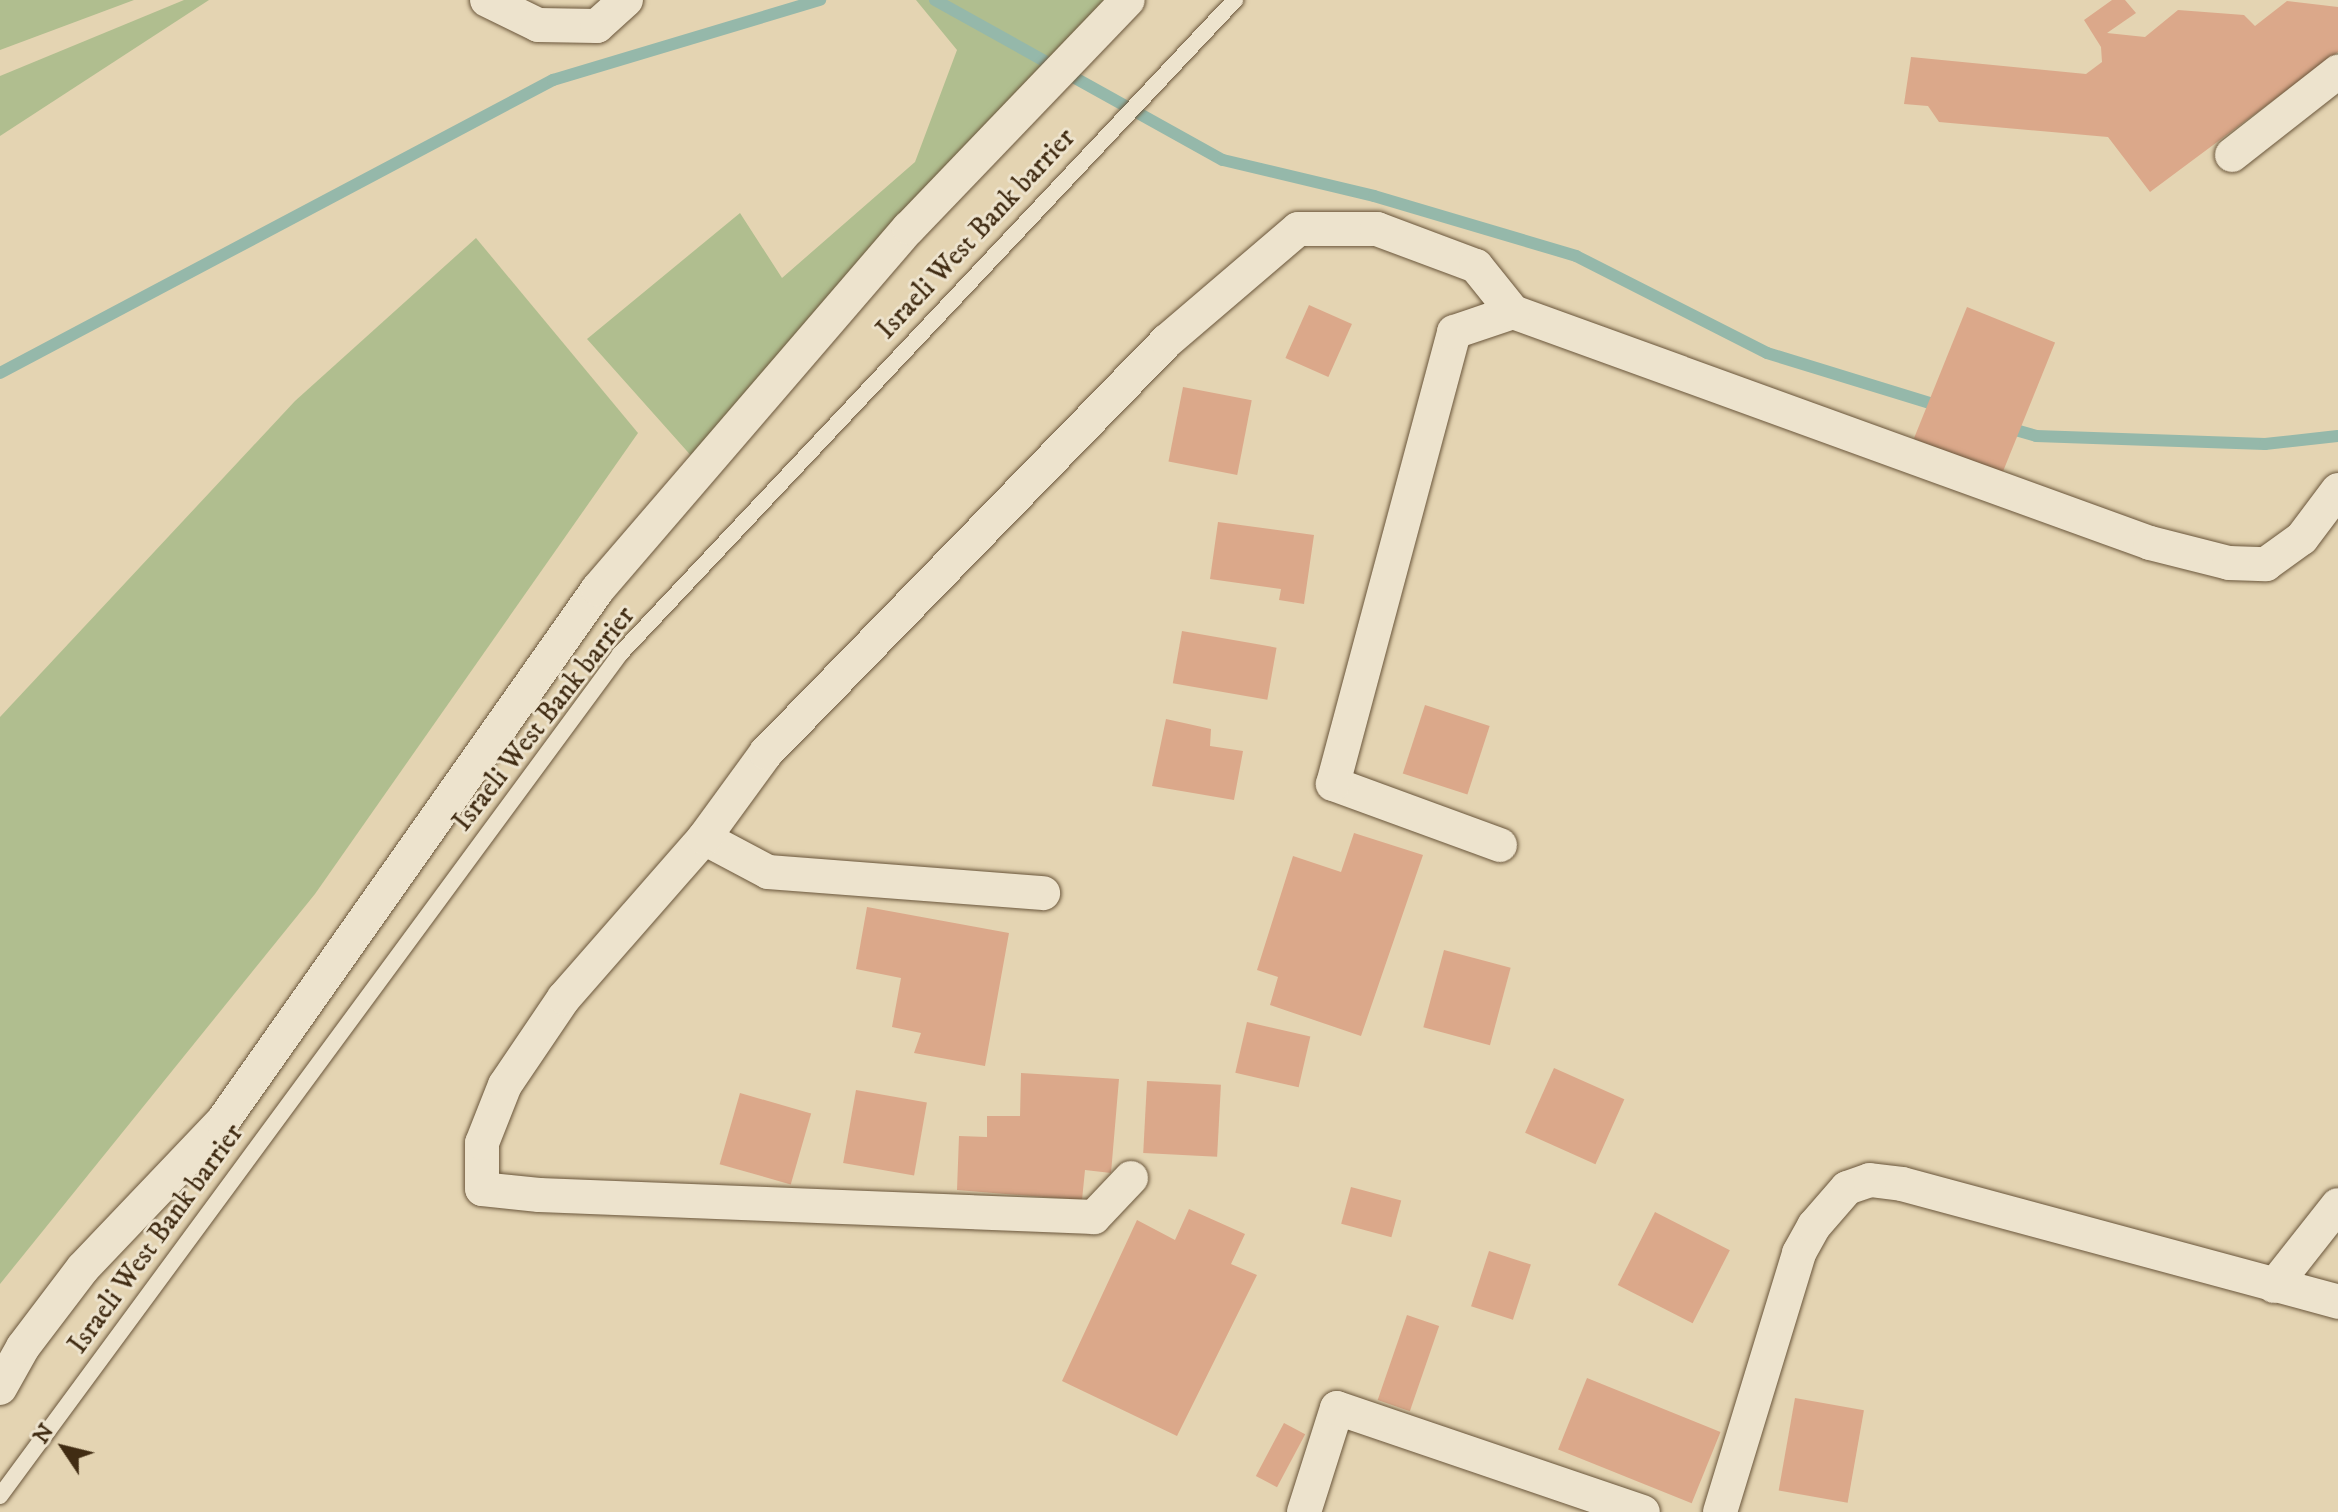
<!DOCTYPE html>
<html>
<head>
<meta charset="utf-8">
<style>
	body { margin:0 }
	#map { position:relative; width:2338px; height:1512px; overflow:hidden; background:#e4d4b2; font-family:"IM FELL DW Pica",serif }
	div>[style] { position:absolute }
	.green>* { inset:0; background:#b0be8f }
	.stream>* { height:12px; margin:-6px; padding:0 6px; transform-origin:6px; border-radius:6px; background:#95b8aa }
	.building>* { inset:0; background:#dba88a; transform-origin:0 0 }
	.roads { filter:drop-shadow(0 0 2px #6a563b) drop-shadow(0 0 2px #6a563b) }
	.lane>* { height:16px; margin:-8px; padding:0 8px; transform-origin:8px; border-radius:8px; background:#ede3cd }
	.street>* { height:34px; margin:-17px; padding:0 17px; transform-origin:17px; border-radius:17px; background:#ede3cd }
	span { translate:-50% -50%; white-space:nowrap; text-align:center; line-height:1.15; -webkit-text-stroke:6px #ede3cd; paint-order:stroke }
	.street-label { font-size:28px; color:#412c13 }
	.north { position:absolute; left:24px; top:1408px; width:80px; height:80px; -webkit-text-stroke:6px #ede3cd; paint-order:stroke; rotate:305deg; font-size:22px; font-weight:700; line-height:32px; text-align:center; color:#412c13 }
	.north::after { content:''; display:block; margin:auto; width:28px; height:36px; background:#412c13; clip-path:polygon(50% 0,100% 100%,50% 72%,0 100%) }
</style>
</head>
<body>
<div id="map">
	<div class="green">
		<div style="clip-path:polygon(0 0,134px 0,0 50px)"></div>
		<div style="clip-path:polygon(184px 0,209px 0,0 136px,0 76px)"></div>
		<div style="clip-path:polygon(916px 0,1113px 0,694px 459px,587px 339px,740px 213px,782px 278px,915px 162px,957px 50px)"></div>
		<div style="clip-path:polygon(476px 238px,638px 433px,315px 894px,0 1284px,0 717px,295px 401px)"></div>
	</div>
	<div class="stream">
		<div style="left:935px;top:0;width:329px;rotate:29.1deg"></div>
		<div style="left:1223px;top:160px;width:155px;rotate:13.4deg"></div>
		<div style="left:1374px;top:196px;width:211px;rotate:16.5deg"></div>
		<div style="left:1576px;top:256px;width:214px;rotate:26.9deg"></div>
		<div style="left:1767px;top:353px;width:183px;rotate:17.1deg"></div>
		<div style="left:0;top:373px;width:626px;rotate:-27.92deg"></div>
		<div style="left:553px;top:80px;width:279px;rotate:-16.7deg"></div>
		<div style="left:2005px;top:427px;width:32px;rotate:16deg"></div>
		<div style="left:2036px;top:436px;width:229px;rotate:2deg"></div>
		<div style="left:2265px;top:444px;width:73px;rotate:-6.3deg"></div>
	</div>
	<div class="building">
		<div style="clip-path:polygon(2112px 0,2125px 0,2136px 13px,2107px 33px,2145px 37px,2178px 10px,2244px 15px,2255px 26px,2287px 1px,2338px 7px,2338px 52px,2150px 192px,2108px 137px,1939px 122px,1928px 106px,1904px 104px,1911px 57px,2086px 74px,2102px 62px,2101px 47px,2084px 20px)"></div>
		<div style="left:1309px;top:305px;width:47px;height:58px;rotate:24deg"></div>
		<div style="left:1967px;top:307px;width:95px;height:142px;rotate:22deg"></div>
		<div style="left:1183px;top:387px;width:70px;height:76px;rotate:11deg"></div>
		<div style="clip-path:polygon(1218px 522px,1314px 535px,1304px 604px,1279px 600px,1281px 589px,1210px 579px)"></div>
		<div style="left:1182px;top:631px;width:96px;height:53px;rotate:10deg"></div>
		<div style="left:1425px;top:705px;width:68px;height:72px;rotate:18deg"></div>
		<div style="clip-path:polygon(1166px 719px,1211px 729px,1210px 746px,1243px 751px,1234px 800px,1152px 786px)"></div>
		<div style="clip-path:polygon(1354px 833px,1423px 855px,1361px 1036px,1270px 1005px,1278px 977px,1257px 970px,1293px 856px,1341px 872px)"></div>
		<div style="clip-path:polygon(867px 907px,1009px 933px,985px 1066px,914px 1053px,921px 1033px,892px 1027px,901px 978px,856px 969px)"></div>
		<div style="left:1444px;top:950px;width:69px;height:80px;rotate:15deg"></div>
		<div style="left:1247px;top:1022px;width:65px;height:52px;rotate:13deg"></div>
		<div style="left:1554px;top:1068px;width:77px;height:71px;rotate:24deg"></div>
		<div style="clip-path:polygon(1021px 1073px,1119px 1079px,1111px 1173px,1085px 1170px,1082px 1200px,957px 1190px,959px 1136px,987px 1137px,987px 1116px,1020px 1116px)"></div>
		<div style="left:1147px;top:1081px;width:74px;height:72px;rotate:3deg"></div>
		<div style="left:856px;top:1090px;width:72px;height:74px;rotate:10deg"></div>
		<div style="left:740px;top:1093px;width:74px;height:74px;rotate:16deg"></div>
		<div style="left:1351px;top:1187px;width:52px;height:38px;rotate:15deg"></div>
		<div style="clip-path:polygon(1189px 1209px,1245px 1234px,1231px 1264px,1257px 1275px,1177px 1436px,1062px 1381px,1137px 1220px,1175px 1240px)"></div>
		<div style="left:1655px;top:1212px;width:84px;height:82px;rotate:27deg"></div>
		<div style="left:1489px;top:1251px;width:44px;height:58px;rotate:18deg"></div>
		<div style="left:1407px;top:1315px;width:34px;height:90px;rotate:19deg"></div>
		<div style="left:1587px;top:1378px;width:144px;height:77px;rotate:22deg"></div>
		<div style="left:1795px;top:1398px;width:70px;height:94px;rotate:10deg"></div>
		<div style="left:1284px;top:1423px;width:24px;height:60px;rotate:28deg"></div>
	</div>
	<div class="roads">
		<div class="lane">
			<div style="left:0;top:1496px;width:1046px;rotate:-53.63deg"></div>
			<div style="left:620px;top:654px;width:898px;rotate:-46.76deg"></div>
		</div>
		<div class="street">
			<div style="left:487px;top:0;width:57px;rotate:26.1deg"></div>
			<div style="left:538px;top:25px;width:59px;rotate:1deg"></div>
			<div style="left:597px;top:26px;width:39px;rotate:-42deg"></div>
			<div style="left:2232px;top:155px;width:135px;rotate:-38.1deg"></div>
			<div style="left:704px;top:838px;width:72px;rotate:28deg"></div>
			<div style="left:768px;top:872px;width:276px;rotate:4.4deg"></div>
			<div style="left:1500px;top:845px;width:178px;rotate:-159.9deg"></div>
			<div style="left:1333px;top:784px;width:468px;rotate:-75deg"></div>
			<div style="left:1454px;top:332px;width:62px;rotate:-18.7deg"></div>
			<div style="left:1513px;top:312px;width:678px;rotate:19.93deg"></div>
			<div style="left:2150px;top:543px;width:81px;rotate:14.2deg"></div>
			<div style="left:2229px;top:563px;width:37px;rotate:2deg"></div>
			<div style="left:2266px;top:564px;width:44px;rotate:-35.8deg"></div>
			<div style="left:2302px;top:538px;width:60px;rotate:-53.1deg"></div>
			<div style="left:1131px;top:1178px;width:54px;rotate:133.5deg"></div>
			<div style="left:1094px;top:1217px;width:555px;rotate:-177.73deg"></div>
			<div style="left:539px;top:1195px;width:57px;rotate:-174deg"></div>
			<div style="left:482px;top:1189px;width:46px;rotate:-90deg"></div>
			<div style="left:482px;top:1143px;width:62px;rotate:-68.4deg"></div>
			<div style="left:505px;top:1085px;width:105px;rotate:-55.9deg"></div>
			<div style="left:564px;top:998px;width:213px;rotate:-48.8deg"></div>
			<div style="left:704px;top:838px;width:105px;rotate:-53.9deg"></div>
			<div style="left:766px;top:753px;width:575px;rotate:-45.78deg"></div>
			<div style="left:1167px;top:341px;width:172px;rotate:-40.5deg"></div>
			<div style="left:1298px;top:229px;width:79px"></div>
			<div style="left:1377px;top:229px;width:106px;rotate:20.5deg"></div>
			<div style="left:1476px;top:266px;width:59px;rotate:51.2deg"></div>
			<div style="left:2274px;top:1286px;width:103px;rotate:-51.7deg"></div>
			<div style="left:0;top:1388px;width:47px;rotate:-60.7deg"></div>
			<div style="left:23px;top:1347px;width:99px;rotate:-52.8deg"></div>
			<div style="left:83px;top:1268px;width:203px;rotate:-46.4deg"></div>
			<div style="left:223px;top:1121px;width:651px;rotate:-54.82deg"></div>
			<div style="left:598px;top:589px;width:476px;rotate:-49.3deg"></div>
			<div style="left:909px;top:228px;width:316px;rotate:-46.2deg"></div>
			<div style="left:1304px;top:1512px;width:109px;rotate:-72.4deg"></div>
			<div style="left:1337px;top:1408px;width:323px;rotate:18.8deg"></div>
			<div style="left:1720px;top:1512px;width:271px;rotate:-73deg"></div>
			<div style="left:1799px;top:1253px;width:31px;rotate:-61deg"></div>
			<div style="left:1814px;top:1226px;width:50px;rotate:-49deg"></div>
			<div style="left:1847px;top:1188px;width:24px;rotate:-19deg"></div>
			<div style="left:1870px;top:1180px;width:32px;rotate:7deg"></div>
			<div style="left:1902px;top:1184px;width:452px;rotate:15.1deg"></div>
		</div>
	</div>
	<div class="street-label">
		<span style="left:976px;top:234px;rotate:-47deg">Israeli West Bank barrier</span>
		<span style="left:544px;top:719px;rotate:-52deg">Israeli West Bank barrier</span>
		<span style="left:156px;top:1239px;rotate:-54deg">Israeli West Bank barrier</span>
	</div>
	<div class="north">N</div>
</div>
</body>
</html>
